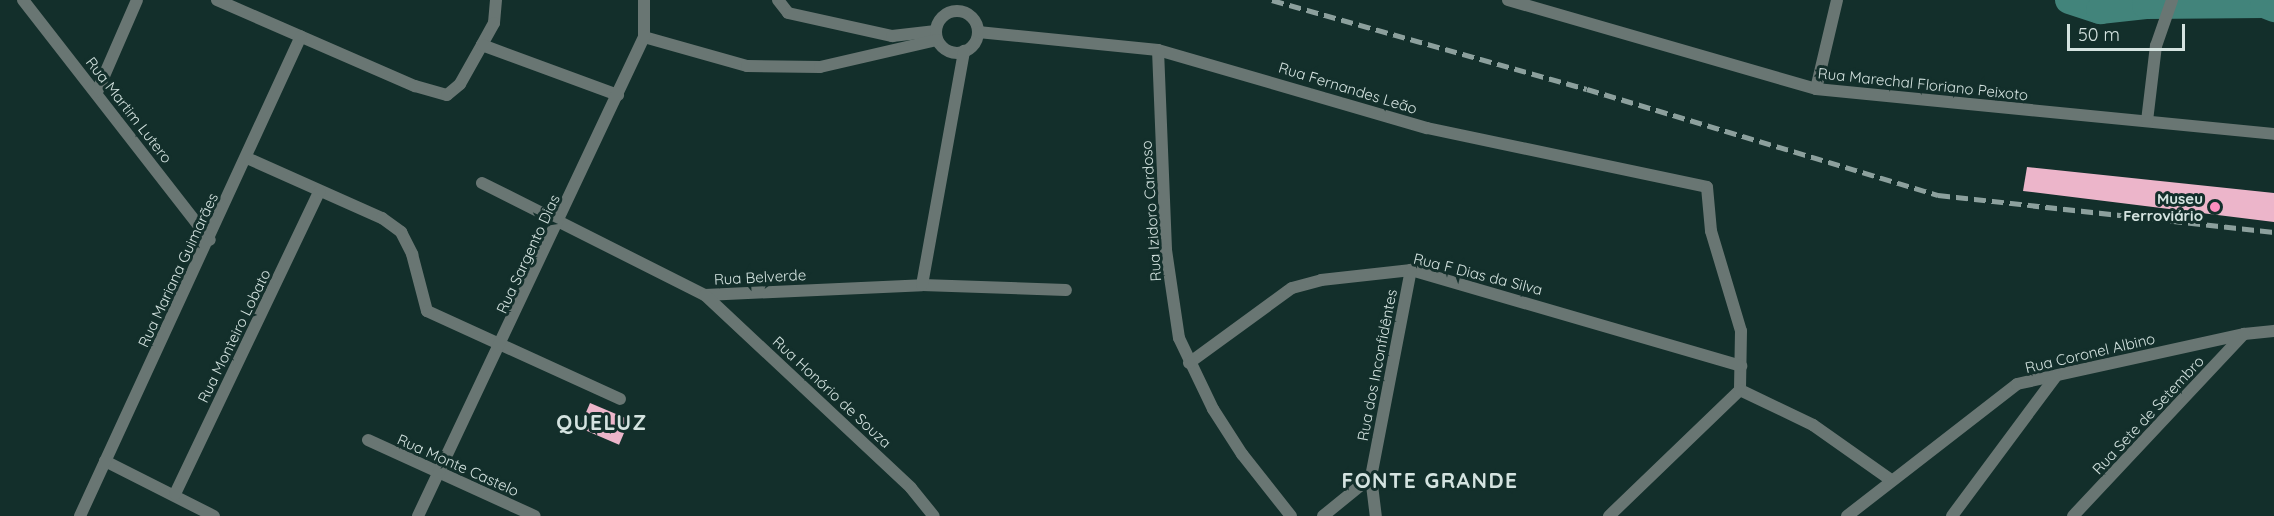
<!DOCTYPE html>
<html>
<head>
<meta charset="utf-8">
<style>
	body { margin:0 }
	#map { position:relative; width:2274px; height:516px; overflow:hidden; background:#132f2b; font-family:Quicksand,sans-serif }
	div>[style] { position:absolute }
	.river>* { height:28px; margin:-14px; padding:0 14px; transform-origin:14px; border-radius:14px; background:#42847b }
	.building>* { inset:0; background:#ecb5ca; transform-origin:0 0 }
	.street>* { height:12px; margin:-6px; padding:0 6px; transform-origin:6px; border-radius:6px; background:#697673 }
	.street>.ring { margin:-6px; padding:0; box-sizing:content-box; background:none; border:12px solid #697673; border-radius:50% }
	.rail>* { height:4.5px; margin-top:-2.25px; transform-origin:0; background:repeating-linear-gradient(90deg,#8ca09d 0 12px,transparent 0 18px) }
	.dots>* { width:16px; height:16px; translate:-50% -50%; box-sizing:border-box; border:3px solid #132f2b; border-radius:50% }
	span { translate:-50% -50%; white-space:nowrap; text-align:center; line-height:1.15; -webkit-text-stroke:6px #132f2b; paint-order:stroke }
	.street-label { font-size:15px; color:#d4e3e0 }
	.poi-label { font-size:15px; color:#d4e3e0; font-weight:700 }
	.right { translate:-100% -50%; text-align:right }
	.district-label { font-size:21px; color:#d4e3e0; font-weight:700; letter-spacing:1.5px }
	.scale { position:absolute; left:2067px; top:24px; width:118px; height:27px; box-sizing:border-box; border:3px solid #d4e3e0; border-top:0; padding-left:8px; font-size:18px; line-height:21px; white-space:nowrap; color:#d4e3e0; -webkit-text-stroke:4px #132f2b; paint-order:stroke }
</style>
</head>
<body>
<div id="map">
	<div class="river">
		<div style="left:2069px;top:0;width:33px;rotate:18deg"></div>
		<div style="left:2100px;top:10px;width:46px;rotate:-6.2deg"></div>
		<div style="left:2146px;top:5px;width:118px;rotate:-0.5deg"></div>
		<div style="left:2264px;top:4px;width:11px;rotate:22deg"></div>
	</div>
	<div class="building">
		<div style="clip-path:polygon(2027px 167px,2274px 193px,2274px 222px,2023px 191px)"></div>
		<div style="left:590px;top:403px;width:43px;height:27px;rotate:23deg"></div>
	</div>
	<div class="street">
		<div style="left:23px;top:0;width:304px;rotate:52.1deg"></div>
		<div style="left:217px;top:0;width:216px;rotate:23.5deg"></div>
		<div style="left:415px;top:86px;width:33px;rotate:16deg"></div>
		<div style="left:447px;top:95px;width:17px;rotate:-40deg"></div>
		<div style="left:460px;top:84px;width:45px;rotate:-60.6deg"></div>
		<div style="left:496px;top:0;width:23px;rotate:95deg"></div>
		<div style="left:494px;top:23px;width:25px;rotate:119deg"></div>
		<div style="left:482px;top:45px;width:145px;rotate:20.2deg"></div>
		<div style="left:778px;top:0;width:16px;rotate:52deg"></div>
		<div style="left:788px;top:13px;width:107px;rotate:12.5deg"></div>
		<div style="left:892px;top:36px;width:44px;rotate:-6.5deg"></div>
		<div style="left:1508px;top:0;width:321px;rotate:16.1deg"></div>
		<div style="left:1816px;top:89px;width:460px;rotate:5.6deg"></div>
		<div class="ring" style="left:936px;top:11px;width:30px;height:30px"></div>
		<div style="left:978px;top:32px;width:181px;rotate:5.7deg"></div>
		<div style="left:1158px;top:50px;width:280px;rotate:16.2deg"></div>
		<div style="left:1427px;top:128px;width:286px;rotate:11.9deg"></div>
		<div style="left:1707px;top:187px;width:44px;rotate:84.8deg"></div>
		<div style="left:1711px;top:231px;width:104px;rotate:73.3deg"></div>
		<div style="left:1741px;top:331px;width:59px;rotate:91deg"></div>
		<div style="left:1740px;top:390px;width:182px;rotate:136.1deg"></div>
		<div style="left:644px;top:37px;width:107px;rotate:15.7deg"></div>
		<div style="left:747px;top:66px;width:73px;rotate:0.8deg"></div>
		<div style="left:820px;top:67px;width:120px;rotate:-13deg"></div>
		<div style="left:1158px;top:50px;width:200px;rotate:87.7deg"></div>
		<div style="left:1166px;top:250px;width:89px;rotate:81.6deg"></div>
		<div style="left:1179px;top:338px;width:79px;rotate:64.4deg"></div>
		<div style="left:1213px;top:409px;width:54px;rotate:57.2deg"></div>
		<div style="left:1242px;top:454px;width:79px;rotate:51.7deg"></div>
		<div style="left:1816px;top:89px;width:91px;rotate:-76.7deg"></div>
		<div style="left:97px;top:92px;width:100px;rotate:-66.5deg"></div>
		<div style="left:2147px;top:121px;width:76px;rotate:-83.2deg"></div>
		<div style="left:2156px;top:46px;width:49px;rotate:-70.8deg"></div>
		<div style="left:247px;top:158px;width:148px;rotate:24deg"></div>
		<div style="left:382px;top:218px;width:24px;rotate:36deg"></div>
		<div style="left:401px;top:232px;width:25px;rotate:63deg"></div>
		<div style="left:412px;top:254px;width:59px;rotate:75.3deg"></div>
		<div style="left:427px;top:311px;width:212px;rotate:24.5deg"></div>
		<div style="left:482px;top:183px;width:250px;rotate:26.7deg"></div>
		<div style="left:705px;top:295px;width:217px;rotate:-2.6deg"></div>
		<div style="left:922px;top:285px;width:144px;rotate:2deg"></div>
		<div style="left:922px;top:285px;width:238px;rotate:-79.8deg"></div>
		<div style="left:705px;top:295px;width:282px;rotate:43.1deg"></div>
		<div style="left:911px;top:488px;width:36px;rotate:51deg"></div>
		<div style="left:1189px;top:363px;width:127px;rotate:-36.1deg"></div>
		<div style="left:1292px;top:288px;width:30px;rotate:-15deg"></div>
		<div style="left:1321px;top:280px;width:91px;rotate:-6.3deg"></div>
		<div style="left:1411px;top:270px;width:344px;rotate:16.2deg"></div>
		<div style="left:1740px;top:390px;width:81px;rotate:25.6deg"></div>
		<div style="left:1813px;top:425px;width:95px;rotate:35.2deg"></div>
		<div style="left:368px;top:440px;width:183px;rotate:24.5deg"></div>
		<div style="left:105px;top:461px;width:122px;rotate:26.8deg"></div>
		<div style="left:1371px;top:477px;width:39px;rotate:83deg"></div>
		<div style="left:175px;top:494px;width:335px;rotate:-64.5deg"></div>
		<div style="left:80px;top:516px;width:528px;rotate:-65.28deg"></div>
		<div style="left:418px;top:516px;width:530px;rotate:-64.74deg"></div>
		<div style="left:644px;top:37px;width:37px;rotate:-90deg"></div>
		<div style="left:1323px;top:516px;width:62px;rotate:-39.1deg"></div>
		<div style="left:1371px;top:477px;width:211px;rotate:-79.1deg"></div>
		<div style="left:1847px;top:516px;width:215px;rotate:-37.8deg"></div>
		<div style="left:2017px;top:384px;width:232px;rotate:-12.4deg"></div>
		<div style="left:2244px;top:334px;width:30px;rotate:-6deg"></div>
		<div style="left:1952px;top:516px;width:174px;rotate:-53.4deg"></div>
		<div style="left:2073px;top:516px;width:250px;rotate:-46.8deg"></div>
	</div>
	<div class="rail">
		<div style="left:1272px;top:0;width:327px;rotate:15.8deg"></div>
		<div style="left:1587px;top:89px;width:367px;rotate:16.8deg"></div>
		<div style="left:1938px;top:195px;width:338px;rotate:6.3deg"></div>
	</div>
	<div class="dots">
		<div style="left:2215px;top:207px;background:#fd8ebf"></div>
	</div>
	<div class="street-label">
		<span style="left:1923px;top:84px;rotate:6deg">Rua Marechal Floriano Peixoto</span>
		<span style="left:1348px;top:88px;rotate:17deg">Rua Fernandes Leão</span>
		<span style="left:129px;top:110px;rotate:52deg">Rua Martim Lutero</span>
		<span style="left:1151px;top:211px;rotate:-94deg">Rua Izidoro Cardoso</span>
		<span style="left:528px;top:254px;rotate:-65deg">Rua Sargento Dias</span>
		<span style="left:178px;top:270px;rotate:-65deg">Rua Mariana Guimarães</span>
		<span style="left:1478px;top:274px;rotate:14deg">Rua F Dias da Silva</span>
		<span style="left:760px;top:277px;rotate:-3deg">Rua Belverde</span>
		<span style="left:234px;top:336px;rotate:-64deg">Rua Monteiro Lobato</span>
		<span style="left:2090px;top:353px;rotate:-13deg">Rua Coronel Albino</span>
		<span style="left:1377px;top:365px;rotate:-79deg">Rua dos Inconfidêntes</span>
		<span style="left:832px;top:392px;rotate:43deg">Rua Honório de Souza</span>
		<span style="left:2148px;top:415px;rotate:-47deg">Rua Sete de Setembro</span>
		<span style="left:458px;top:465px;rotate:24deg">Rua Monte Castelo</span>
	</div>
	<div class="poi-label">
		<span class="right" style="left:2203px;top:207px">Museu<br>Ferroviário</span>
	</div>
	<div class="district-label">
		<span style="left:602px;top:422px">QUELUZ</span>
		<span style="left:1430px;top:480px">FONTE GRANDE</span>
	</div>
	<div class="scale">50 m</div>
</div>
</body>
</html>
